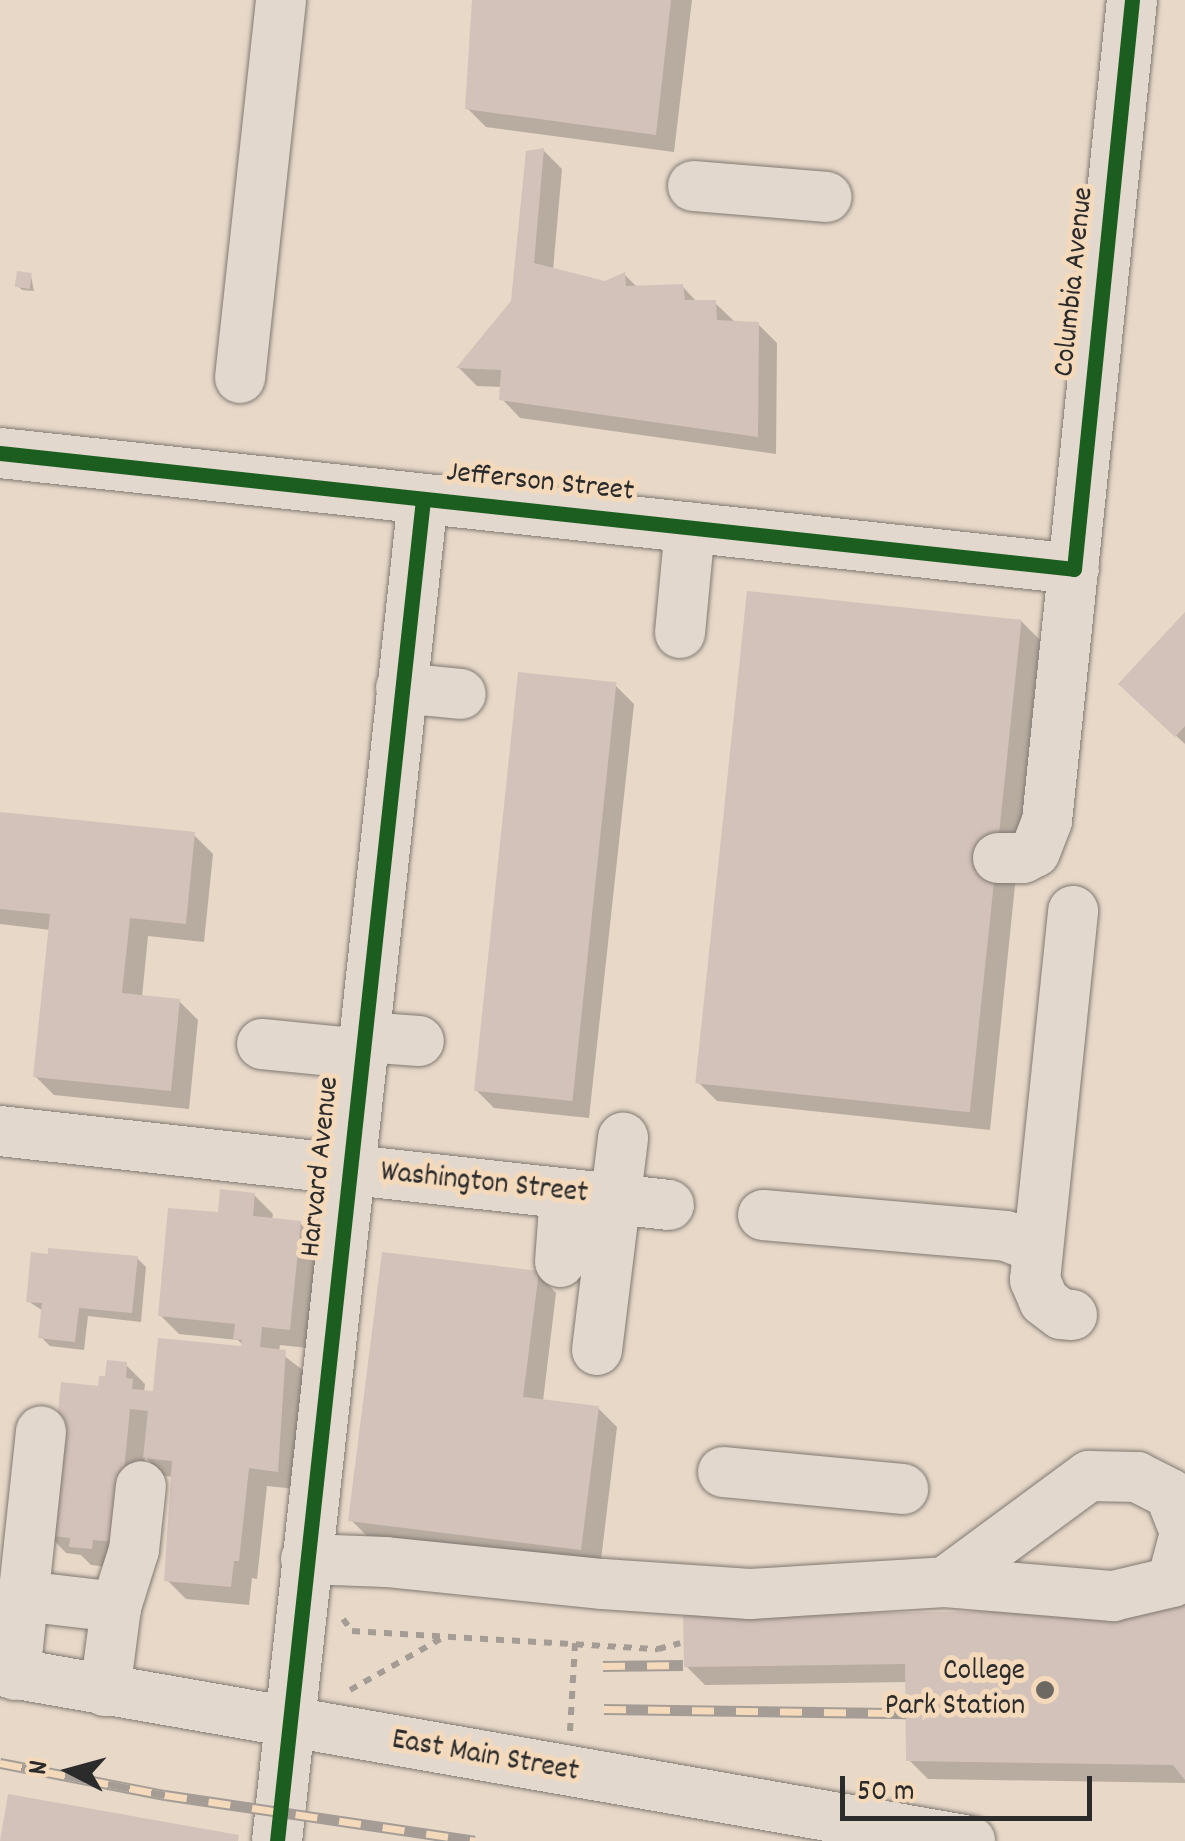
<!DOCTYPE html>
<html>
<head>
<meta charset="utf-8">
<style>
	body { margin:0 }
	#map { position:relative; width:1185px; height:1841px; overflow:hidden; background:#e7d8c8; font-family:Dekko,sans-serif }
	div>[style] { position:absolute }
	.shadow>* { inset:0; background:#0003 }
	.building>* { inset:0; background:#d3c2ba; transform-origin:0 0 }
	.path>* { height:6px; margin-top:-3px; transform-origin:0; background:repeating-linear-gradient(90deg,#a59d95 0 8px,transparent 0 16px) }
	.roads { filter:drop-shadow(0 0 2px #807972) drop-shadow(0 0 2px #807972) }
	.minor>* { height:50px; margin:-25px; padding:0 25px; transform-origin:25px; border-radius:25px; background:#e2d8cd }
	.rail>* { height:11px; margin-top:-5.5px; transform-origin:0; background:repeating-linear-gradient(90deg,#f4d9bb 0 22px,#a59d95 0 44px); box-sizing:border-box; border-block:2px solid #a59d95 }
	.cycleway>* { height:15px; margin:-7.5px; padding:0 7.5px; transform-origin:7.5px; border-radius:7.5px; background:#1b5e20 }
	.dots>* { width:28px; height:28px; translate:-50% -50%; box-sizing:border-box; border:5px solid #f4d9bb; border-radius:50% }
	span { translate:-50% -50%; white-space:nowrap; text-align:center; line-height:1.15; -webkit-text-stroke:10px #f4d9bb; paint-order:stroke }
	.street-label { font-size:30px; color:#2b2b2b }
	.poi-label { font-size:30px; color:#2b2b2b }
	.right { translate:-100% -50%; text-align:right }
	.north { position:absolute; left:20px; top:1721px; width:100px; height:100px; -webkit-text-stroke:8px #f4d9bb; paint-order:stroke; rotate:276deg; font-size:28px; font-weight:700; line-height:40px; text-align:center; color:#2b2b2b }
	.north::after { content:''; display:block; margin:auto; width:35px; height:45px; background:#2b2b2b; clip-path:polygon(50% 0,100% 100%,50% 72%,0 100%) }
	.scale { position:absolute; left:840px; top:1776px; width:252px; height:45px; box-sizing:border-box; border:5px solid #2b2b2b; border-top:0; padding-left:12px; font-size:30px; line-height:35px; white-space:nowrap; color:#2b2b2b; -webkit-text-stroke:8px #f4d9bb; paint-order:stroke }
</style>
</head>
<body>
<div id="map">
	<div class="shadow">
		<div style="clip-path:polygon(473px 0,692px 0,674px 152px,486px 127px,467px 108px)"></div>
		<div style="clip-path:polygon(543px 150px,562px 169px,553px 270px,605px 284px,625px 275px,638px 288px,682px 286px,698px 303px,715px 303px,734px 321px,758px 324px,777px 343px,776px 454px,520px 418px,502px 399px,502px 387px,477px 386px,459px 368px,514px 302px)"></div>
		<div style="clip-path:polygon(31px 276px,34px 291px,22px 290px,18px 286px)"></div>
		<div style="clip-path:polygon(1185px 616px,1185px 744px,1135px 698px)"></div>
		<div style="clip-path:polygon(1021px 621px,1040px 640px,990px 1130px,717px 1101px,698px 1082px)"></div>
		<div style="clip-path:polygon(615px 685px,634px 704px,589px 1118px,494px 1108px,475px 1089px)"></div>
		<div style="clip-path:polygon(0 814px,194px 835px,213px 854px,204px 942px,148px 936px,142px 997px,179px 1001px,198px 1020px,189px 1109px,54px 1095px,35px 1076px,51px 930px,0 924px)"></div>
		<div style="clip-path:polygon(254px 1195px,273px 1214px,272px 1220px,300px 1223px,319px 1242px,308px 1348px,280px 1345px,279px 1352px,304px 1371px,296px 1489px,267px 1486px,257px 1579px,252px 1578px,249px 1605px,186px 1599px,167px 1580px,174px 1477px,165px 1476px,145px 1457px,135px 1560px,110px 1567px,91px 1565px,81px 1555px,66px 1553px,48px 1534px,100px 1388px,126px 1365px,145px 1384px,144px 1393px,155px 1394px,247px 1349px,238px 1340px,179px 1334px,160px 1315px,220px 1215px)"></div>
		<div style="clip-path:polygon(137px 1258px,146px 1267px,141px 1322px,88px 1316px,84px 1350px,50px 1346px,41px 1337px,43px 1311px,28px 1301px)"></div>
		<div style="clip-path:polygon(538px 1274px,556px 1293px,543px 1401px,598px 1408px,617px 1427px,600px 1568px,370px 1539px,351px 1520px)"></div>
		<div style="clip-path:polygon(1185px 1598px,1185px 1783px,928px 1779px,909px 1760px,908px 1682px,705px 1685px,686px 1666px,1174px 1611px)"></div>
	</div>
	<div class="building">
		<div style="clip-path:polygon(472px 0,671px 0,656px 135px,465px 109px)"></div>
		<div style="clip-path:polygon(544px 148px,534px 263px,605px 281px,625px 272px,626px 286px,683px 284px,685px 300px,716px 300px,717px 320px,759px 322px,758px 437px,499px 400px,501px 370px,456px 368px,511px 301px,526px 151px)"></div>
		<div style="left:17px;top:271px;width:15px;height:16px;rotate:8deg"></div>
		<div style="left:747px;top:591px;width:276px;height:495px;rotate:6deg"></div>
		<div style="clip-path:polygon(1185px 612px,1185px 726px,1175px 737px,1118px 684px)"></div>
		<div style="left:518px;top:672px;width:99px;height:421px;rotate:6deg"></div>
		<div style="clip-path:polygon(0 812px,195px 832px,186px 924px,130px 918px,122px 993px,180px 999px,171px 1091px,33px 1077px,50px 914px,0 909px)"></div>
		<div style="clip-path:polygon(220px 1189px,255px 1193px,253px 1216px,301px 1221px,290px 1330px,262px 1327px,260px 1347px,286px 1350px,278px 1472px,249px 1468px,239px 1561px,234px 1561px,231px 1587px,164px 1581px,172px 1461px,143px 1458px,148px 1411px,130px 1409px,117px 1542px,93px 1540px,92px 1549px,69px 1547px,70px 1538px,45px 1535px,61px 1382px,98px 1386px,99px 1376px,105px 1376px,107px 1360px,127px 1362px,126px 1378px,133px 1379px,132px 1389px,153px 1391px,158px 1338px,241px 1346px,242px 1340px,233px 1339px,235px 1324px,158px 1316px,168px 1208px,218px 1212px)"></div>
		<div style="clip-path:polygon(48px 1248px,138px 1256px,132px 1313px,79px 1308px,75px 1342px,38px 1338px,42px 1303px,26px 1302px,31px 1252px,48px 1254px)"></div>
		<div style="clip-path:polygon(382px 1252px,539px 1271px,523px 1397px,599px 1406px,581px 1550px,348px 1521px)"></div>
		<div style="clip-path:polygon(1185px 1594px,1185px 1780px,1173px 1765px,906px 1761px,905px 1664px,684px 1667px,683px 1615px,1173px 1609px)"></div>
		<div style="clip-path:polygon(8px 1794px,239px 1835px,238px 1841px,0 1841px)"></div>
	</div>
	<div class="path">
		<div style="left:343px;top:1619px;width:15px;rotate:53deg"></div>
		<div style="left:352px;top:1631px;width:307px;rotate:3.4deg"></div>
		<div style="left:658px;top:1649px;width:23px;rotate:-15deg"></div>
		<div style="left:350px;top:1690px;width:108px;rotate:-29.4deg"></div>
		<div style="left:570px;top:1731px;width:88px;rotate:-86.7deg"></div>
	</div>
	<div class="roads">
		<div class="minor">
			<div style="left:693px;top:186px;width:134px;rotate:4.7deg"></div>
			<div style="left:240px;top:378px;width:380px;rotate:-83.8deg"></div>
			<div style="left:0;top:453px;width:1080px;rotate:6.16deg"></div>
			<div style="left:680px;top:633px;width:106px;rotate:-84.6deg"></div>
			<div style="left:401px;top:688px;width:60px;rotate:5.7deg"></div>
			<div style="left:998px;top:858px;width:25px"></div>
			<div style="left:1023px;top:858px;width:13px;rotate:-27deg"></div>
			<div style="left:1035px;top:852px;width:33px;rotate:-69deg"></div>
			<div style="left:1047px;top:821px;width:825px;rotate:-84.09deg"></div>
			<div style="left:364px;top:1037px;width:55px;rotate:4.2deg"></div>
			<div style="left:262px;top:1044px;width:100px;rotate:5.7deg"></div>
			<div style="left:0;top:1131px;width:673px;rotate:6.31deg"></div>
			<div style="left:763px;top:1215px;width:244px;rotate:4.9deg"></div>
			<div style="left:1006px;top:1236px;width:33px;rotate:21deg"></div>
			<div style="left:560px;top:1262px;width:68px;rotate:-85.8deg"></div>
			<div style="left:1072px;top:1315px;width:11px;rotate:-175deg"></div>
			<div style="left:1061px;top:1314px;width:21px;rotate:-143deg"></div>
			<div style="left:1044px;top:1301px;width:23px;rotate:-113deg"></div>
			<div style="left:1035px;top:1280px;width:371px;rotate:-84.1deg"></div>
			<div style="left:597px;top:1350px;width:214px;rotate:-83deg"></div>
			<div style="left:723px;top:1472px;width:181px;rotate:5.4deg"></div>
			<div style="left:306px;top:1559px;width:80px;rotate:2.1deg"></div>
			<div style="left:386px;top:1562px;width:218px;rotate:5.8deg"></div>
			<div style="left:603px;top:1584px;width:147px;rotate:3.9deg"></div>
			<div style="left:750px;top:1594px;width:195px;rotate:-3.5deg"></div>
			<div style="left:945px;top:1582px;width:169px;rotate:4.8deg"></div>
			<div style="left:1113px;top:1596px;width:61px;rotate:-13.3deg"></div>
			<div style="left:1172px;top:1582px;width:51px;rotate:-75.1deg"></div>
			<div style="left:945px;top:1582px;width:179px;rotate:-36.4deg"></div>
			<div style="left:1089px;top:1476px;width:48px;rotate:1.2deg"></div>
			<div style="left:1137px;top:1477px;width:37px;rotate:27deg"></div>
			<div style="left:1170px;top:1494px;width:41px;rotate:68.5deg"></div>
			<div style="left:23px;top:1596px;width:94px;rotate:6.7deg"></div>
			<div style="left:0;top:1671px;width:985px;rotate:9.94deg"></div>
			<div style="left:15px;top:1675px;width:245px;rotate:-83.9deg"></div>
			<div style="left:105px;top:1691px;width:85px;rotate:-82.5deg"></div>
			<div style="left:116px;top:1607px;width:60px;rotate:-72.5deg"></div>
			<div style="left:134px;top:1550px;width:64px;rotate:-83.8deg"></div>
			<div style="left:277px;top:1841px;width:1350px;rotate:-83.79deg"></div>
		</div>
	</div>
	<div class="rail">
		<div style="left:603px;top:1666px;width:80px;rotate:-0.7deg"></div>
		<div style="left:604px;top:1709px;width:302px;rotate:0.8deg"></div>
		<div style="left:0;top:1763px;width:168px;rotate:11deg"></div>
		<div style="left:165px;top:1795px;width:313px;rotate:8.4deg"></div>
	</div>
	<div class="cycleway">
		<div style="left:0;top:453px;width:1080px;rotate:6.16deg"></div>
		<div style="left:1074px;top:569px;width:572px;rotate:-84.18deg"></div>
		<div style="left:277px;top:1841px;width:1350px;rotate:-83.79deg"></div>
	</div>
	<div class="dots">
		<div style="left:1045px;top:1690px;background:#6d6862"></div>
	</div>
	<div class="street-label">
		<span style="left:1076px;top:282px;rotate:-84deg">Columbia Avenue</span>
		<span style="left:540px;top:484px;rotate:6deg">Jefferson Street</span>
		<span style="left:322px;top:1167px;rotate:-84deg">Harvard Avenue</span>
		<span style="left:484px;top:1185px;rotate:6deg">Washington Street</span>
		<span style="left:485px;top:1758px;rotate:10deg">East Main Street</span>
	</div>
	<div class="poi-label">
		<span class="right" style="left:1025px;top:1690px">College<br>Park Station</span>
	</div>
	<div class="north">N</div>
	<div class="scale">50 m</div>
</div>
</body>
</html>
